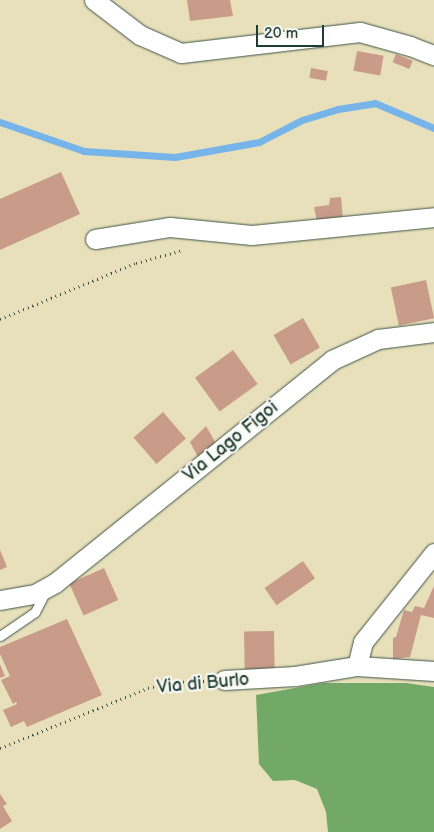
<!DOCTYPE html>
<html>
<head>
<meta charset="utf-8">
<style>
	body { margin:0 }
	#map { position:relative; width:434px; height:832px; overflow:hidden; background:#e8e0bb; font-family:"Balsamiq Sans",sans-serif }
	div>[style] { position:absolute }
	.forest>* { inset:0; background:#72a967 }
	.stream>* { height:7px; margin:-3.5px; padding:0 3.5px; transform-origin:3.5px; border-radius:3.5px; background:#77b4e9 }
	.building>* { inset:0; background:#c99c89; transform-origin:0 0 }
	.path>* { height:3px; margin-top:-1.5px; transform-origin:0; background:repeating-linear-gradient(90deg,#3d5548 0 1px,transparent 0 5px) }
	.roads { filter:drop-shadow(0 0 1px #3d5548) drop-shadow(0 0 1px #3d5548) }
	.lane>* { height:9px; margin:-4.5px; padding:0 4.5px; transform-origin:4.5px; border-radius:4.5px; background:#fff }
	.street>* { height:19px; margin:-9.5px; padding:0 9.5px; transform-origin:9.5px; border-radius:9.5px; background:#fff }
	span { translate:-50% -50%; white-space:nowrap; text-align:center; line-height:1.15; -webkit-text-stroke:4.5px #f6f6f2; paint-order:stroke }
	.street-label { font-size:18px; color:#1f3d34 }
	.scale { position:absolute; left:256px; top:25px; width:68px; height:22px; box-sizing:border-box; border:2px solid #1f3d34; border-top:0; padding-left:6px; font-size:15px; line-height:18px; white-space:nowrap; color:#1f3d34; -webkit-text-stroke:4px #f6f6f2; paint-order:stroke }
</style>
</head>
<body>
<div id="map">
	<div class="forest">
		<div style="clip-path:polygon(323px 683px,406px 683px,434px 687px,434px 832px,328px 832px,326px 812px,317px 789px,295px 780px,273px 781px,259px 764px,256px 695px)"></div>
	</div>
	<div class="stream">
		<div style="left:0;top:122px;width:89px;rotate:19deg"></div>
		<div style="left:84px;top:151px;width:91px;rotate:3.8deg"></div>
		<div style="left:175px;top:157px;width:85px;rotate:-10.1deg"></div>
		<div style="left:259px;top:142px;width:48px;rotate:-27.1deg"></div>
		<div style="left:302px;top:120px;width:38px;rotate:-17deg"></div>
		<div style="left:338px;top:109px;width:37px;rotate:-9deg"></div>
		<div style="left:375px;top:103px;width:64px;rotate:23deg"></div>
	</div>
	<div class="building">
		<div style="clip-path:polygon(187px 0,230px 0,233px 16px,190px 21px)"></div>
		<div style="left:357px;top:51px;width:27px;height:20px;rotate:10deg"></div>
		<div style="left:396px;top:54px;width:18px;height:9px;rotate:22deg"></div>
		<div style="left:311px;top:68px;width:17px;height:10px;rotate:10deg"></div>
		<div style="clip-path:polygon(61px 172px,80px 214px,0 250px,0 199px)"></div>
		<div style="clip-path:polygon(341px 197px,343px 219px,317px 221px,314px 207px,329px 205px,330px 198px)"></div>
		<div style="left:426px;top:280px;width:39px;height:36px;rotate:78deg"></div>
		<div style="left:303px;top:318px;width:34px;height:34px;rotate:60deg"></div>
		<div style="left:233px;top:350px;width:42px;height:47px;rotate:54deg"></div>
		<div style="left:163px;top:412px;width:35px;height:39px;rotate:49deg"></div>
		<div style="clip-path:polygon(206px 426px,218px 447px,199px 459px,190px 442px)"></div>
		<div style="clip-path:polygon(0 550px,7px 567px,0 570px)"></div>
		<div style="left:303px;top:561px;width:21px;height:47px;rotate:55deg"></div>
		<div style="left:104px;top:568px;width:35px;height:38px;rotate:66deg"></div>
		<div style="clip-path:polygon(434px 586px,434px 618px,421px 615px,410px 657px,393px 659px,393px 638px,396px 637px,404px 610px,412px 612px,415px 606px,424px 608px)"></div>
		<div style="clip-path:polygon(67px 619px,102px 695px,27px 727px,24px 721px,11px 727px,3px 710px,17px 704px,16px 702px,13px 704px,1px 680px,10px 676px,0 654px,0 647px)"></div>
		<div style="left:274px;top:631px;width:41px;height:30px;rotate:89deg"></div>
		<div style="clip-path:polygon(0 664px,5px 676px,0 678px)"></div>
		<div style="clip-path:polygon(0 794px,7px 804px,3px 806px,12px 821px,0 829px)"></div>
	</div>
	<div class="path">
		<div style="left:0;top:319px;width:147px;rotate:-22.4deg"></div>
		<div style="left:136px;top:263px;width:49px;rotate:-15.5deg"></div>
		<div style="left:0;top:748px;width:160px;rotate:-22.1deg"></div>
		<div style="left:148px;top:688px;width:26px;rotate:-13deg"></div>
		<div style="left:173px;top:682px;width:32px;rotate:-2deg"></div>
	</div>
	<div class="roads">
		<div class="lane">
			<div style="left:0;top:636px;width:42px;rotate:-34.4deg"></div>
			<div style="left:35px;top:612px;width:22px;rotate:-63deg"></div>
		</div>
		<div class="street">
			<div style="left:94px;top:0;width:58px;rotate:37.3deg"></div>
			<div style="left:140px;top:35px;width:45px;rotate:23.7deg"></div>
			<div style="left:181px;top:53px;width:180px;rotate:-6.7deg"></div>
			<div style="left:360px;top:32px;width:52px;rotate:15.6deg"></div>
			<div style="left:410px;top:46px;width:26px;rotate:21deg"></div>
			<div style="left:95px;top:239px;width:76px;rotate:-9.1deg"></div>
			<div style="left:170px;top:227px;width:82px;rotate:5.6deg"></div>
			<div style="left:252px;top:235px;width:183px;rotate:-5.6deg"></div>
			<div style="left:0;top:600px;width:36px;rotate:-10deg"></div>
			<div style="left:35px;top:594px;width:23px;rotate:-29deg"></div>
			<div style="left:55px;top:583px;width:356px;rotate:-38.8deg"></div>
			<div style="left:332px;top:360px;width:51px;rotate:-24.5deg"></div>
			<div style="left:378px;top:339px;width:56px;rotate:-7.1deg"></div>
			<div style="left:357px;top:666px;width:25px;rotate:-76deg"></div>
			<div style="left:363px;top:642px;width:114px;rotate:-51.4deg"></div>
			<div style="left:224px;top:680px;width:71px;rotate:-3.2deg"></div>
			<div style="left:295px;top:676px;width:63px;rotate:-9.2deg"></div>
			<div style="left:357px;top:666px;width:77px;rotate:3.7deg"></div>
		</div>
	</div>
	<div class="street-label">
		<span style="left:231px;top:442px;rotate:-39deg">Via Lago Figoi</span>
		<span style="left:203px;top:684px;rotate:-5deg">Via di Burlo</span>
	</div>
	<div class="scale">20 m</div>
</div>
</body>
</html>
